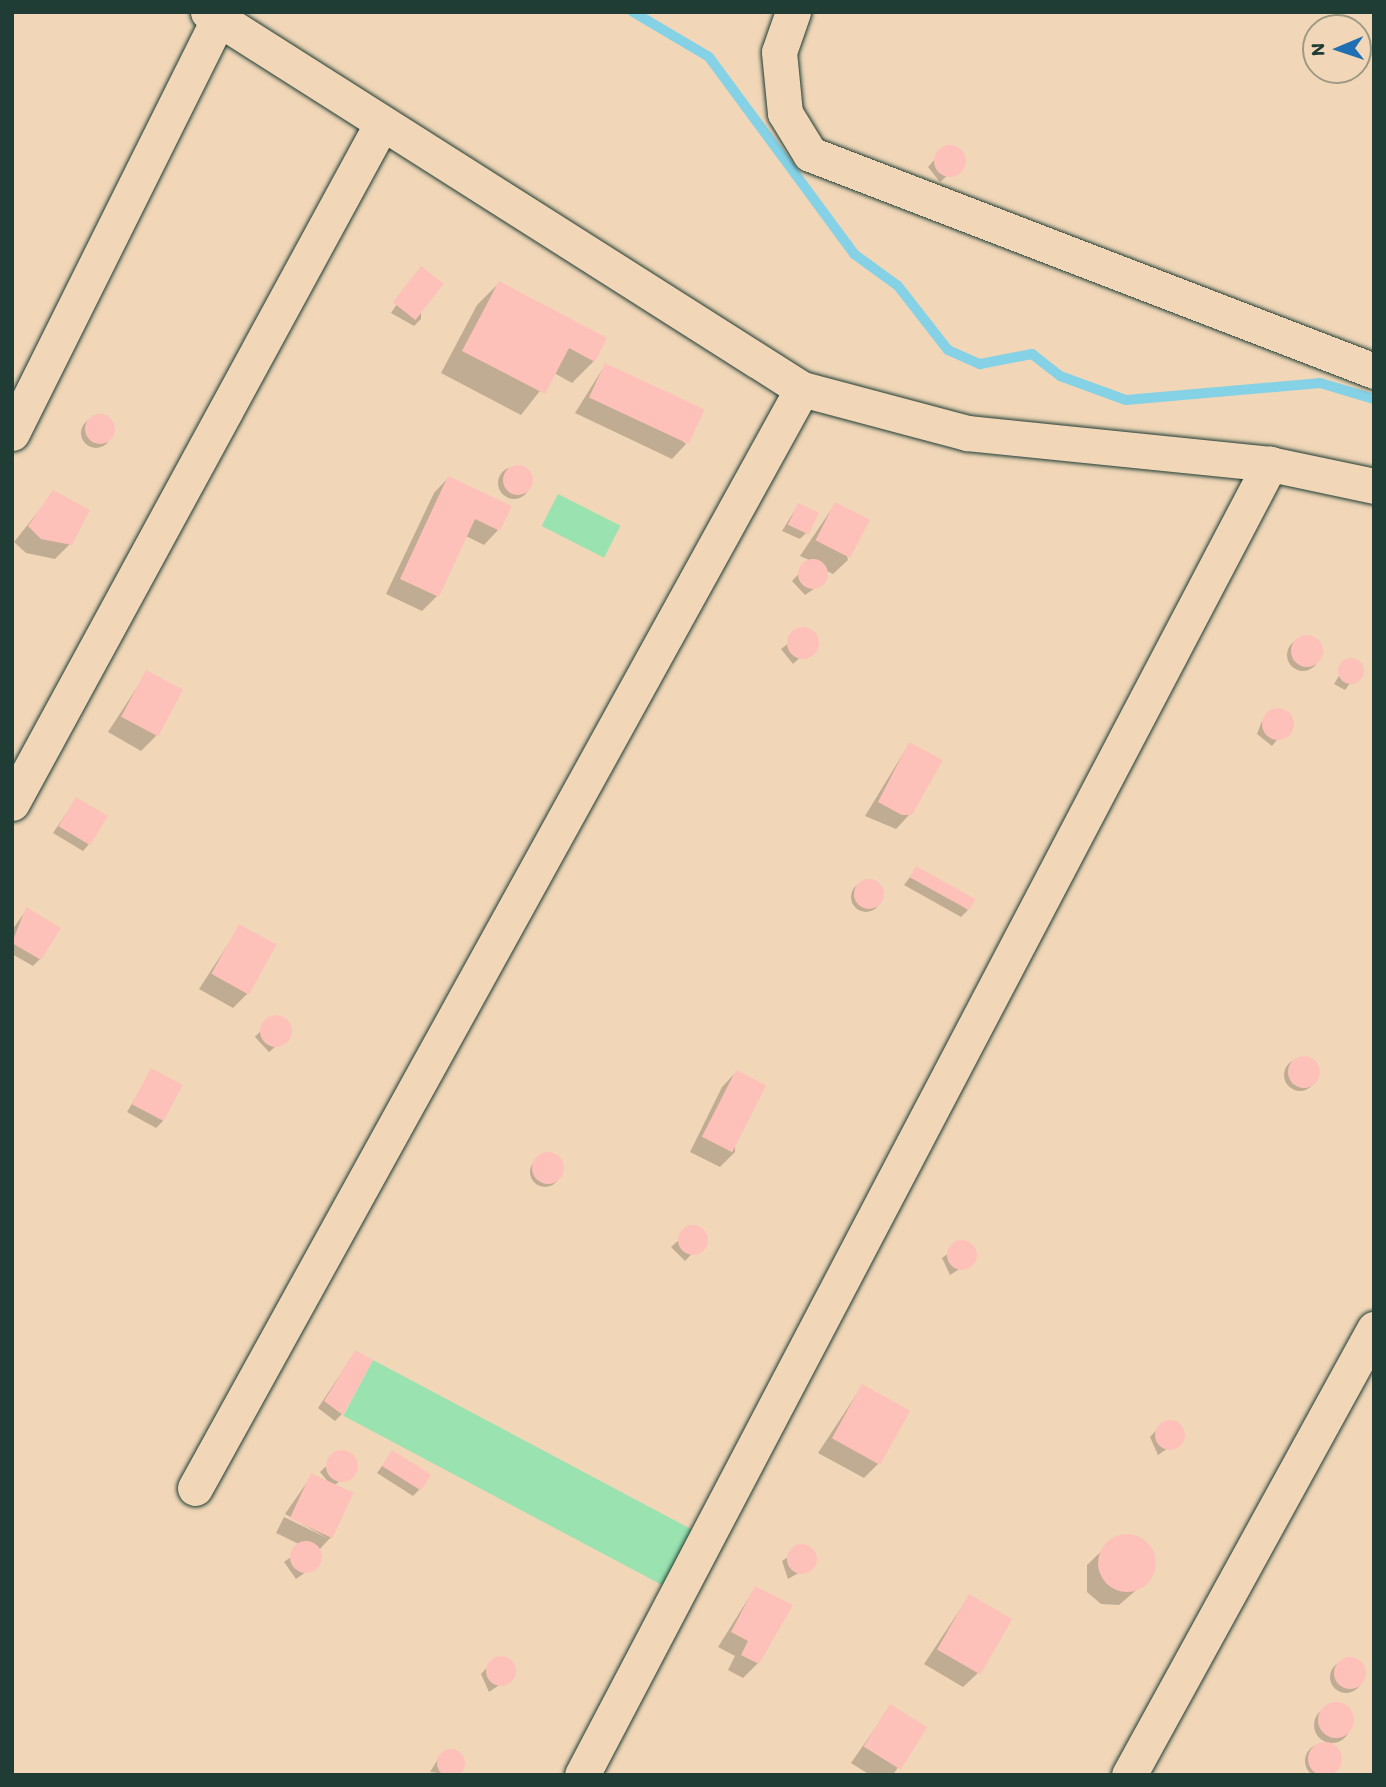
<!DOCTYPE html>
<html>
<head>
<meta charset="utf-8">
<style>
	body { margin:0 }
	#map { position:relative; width:1386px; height:1787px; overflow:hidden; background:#f1d7b8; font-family:Itim,sans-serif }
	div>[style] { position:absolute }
	.green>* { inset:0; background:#9ae2b0; transform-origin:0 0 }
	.shadow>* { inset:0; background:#0003; transform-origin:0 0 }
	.round { border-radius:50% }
	.stream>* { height:10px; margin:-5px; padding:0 5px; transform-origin:5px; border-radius:5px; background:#85d1e5 }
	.building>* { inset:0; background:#fdc1b9; transform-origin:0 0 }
	.roads { filter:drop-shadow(0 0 2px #1f3d34) drop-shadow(0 0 2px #1f3d34) }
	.street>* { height:35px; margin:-17.5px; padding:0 17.5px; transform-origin:17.5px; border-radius:17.5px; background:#f1d7b8 }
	span { translate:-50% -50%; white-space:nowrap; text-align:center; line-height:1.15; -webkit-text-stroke:6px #f1d7b8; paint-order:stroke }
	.frame { position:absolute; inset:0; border:14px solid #1f3d34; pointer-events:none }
	.north { position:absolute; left:1302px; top:14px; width:70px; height:70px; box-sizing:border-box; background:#f1d7b8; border:2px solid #9d9983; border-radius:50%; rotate:268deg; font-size:19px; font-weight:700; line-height:28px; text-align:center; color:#1f3d34 }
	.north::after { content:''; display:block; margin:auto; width:24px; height:32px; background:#1f6fb2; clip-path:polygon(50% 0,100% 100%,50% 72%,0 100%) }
</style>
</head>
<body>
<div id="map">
	<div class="green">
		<div style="left:558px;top:494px;width:70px;height:36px;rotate:27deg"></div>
		<div style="left:373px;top:1360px;width:364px;height:63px;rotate:28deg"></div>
	</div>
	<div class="shadow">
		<div style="clip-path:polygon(953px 148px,963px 162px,940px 182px,928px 167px,944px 149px)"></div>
		<div style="clip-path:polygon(421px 268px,421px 319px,414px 326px,391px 313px)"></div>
		<div style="clip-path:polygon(499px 283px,594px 361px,572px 383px,554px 373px,521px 415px,441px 373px,477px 305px)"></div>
		<div style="clip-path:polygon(605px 365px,686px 444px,672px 459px,575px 413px)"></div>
		<div class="round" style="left:81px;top:418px;width:30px;height:30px"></div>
		<div class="round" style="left:498px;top:467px;width:32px;height:32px"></div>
		<div style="clip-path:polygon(448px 478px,498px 530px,484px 545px,466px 536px,437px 596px,422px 611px,386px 594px,434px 493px)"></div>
		<div style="clip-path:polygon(53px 493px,70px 544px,55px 559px,26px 553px,14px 542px)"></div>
		<div style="clip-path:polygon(835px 504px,848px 560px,833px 574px,827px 571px,824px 582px,805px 595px,792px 581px,811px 561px,800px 556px)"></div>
		<div style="clip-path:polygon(798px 505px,807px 532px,800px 539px,782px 531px)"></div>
		<div style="clip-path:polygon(806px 630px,816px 643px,793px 664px,781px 649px)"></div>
		<div class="round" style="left:1287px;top:639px;width:32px;height:32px"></div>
		<div style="clip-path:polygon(1348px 661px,1361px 668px,1345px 690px,1334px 684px)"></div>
		<div style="clip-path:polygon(147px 672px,156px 736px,141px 751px,108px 732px)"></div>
		<div style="clip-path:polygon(1278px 710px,1292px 722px,1272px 746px,1257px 734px,1262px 721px)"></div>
		<div style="clip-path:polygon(909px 744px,910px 814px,896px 829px,865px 816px)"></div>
		<div style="clip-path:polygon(76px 799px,89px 844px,83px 851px,53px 833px)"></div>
		<div style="clip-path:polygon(916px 869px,968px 910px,961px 917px,904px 885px)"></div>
		<div class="round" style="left:851px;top:882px;width:30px;height:30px"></div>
		<div style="clip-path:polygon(27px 909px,40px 959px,33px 966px,12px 954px,12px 930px)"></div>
		<div style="clip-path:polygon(240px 926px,248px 993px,233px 1008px,199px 989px)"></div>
		<div style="left:276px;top:1017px;width:21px;height:29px;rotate:47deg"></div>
		<div class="round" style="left:1284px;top:1059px;width:32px;height:32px"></div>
		<div style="clip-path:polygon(152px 1070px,163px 1121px,156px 1128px,127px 1112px)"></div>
		<div style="clip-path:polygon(736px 1072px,735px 1152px,720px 1167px,690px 1152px,722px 1087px)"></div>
		<div class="round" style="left:530px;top:1157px;width:30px;height:30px"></div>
		<div style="clip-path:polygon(694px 1227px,706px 1239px,685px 1261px,671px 1247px)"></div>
		<div style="clip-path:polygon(964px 1242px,975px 1259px,950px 1275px,942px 1258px)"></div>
		<div style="clip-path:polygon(355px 1352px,342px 1414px,335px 1421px,318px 1408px)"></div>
		<div style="clip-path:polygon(862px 1386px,878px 1464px,864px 1478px,818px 1453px)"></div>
		<div style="clip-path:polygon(1163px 1423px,1176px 1423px,1183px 1438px,1158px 1455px,1150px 1437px)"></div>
		<div style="clip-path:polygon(341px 1452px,356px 1466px,334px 1486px,351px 1494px,331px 1537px,318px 1551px,320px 1562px,296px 1579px,284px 1562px,305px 1547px,276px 1533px,284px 1517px,327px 1538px,285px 1514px,312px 1475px,330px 1484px,320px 1472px)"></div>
		<div style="clip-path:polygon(392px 1452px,420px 1489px,413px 1496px,377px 1473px)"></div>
		<div style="clip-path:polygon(1115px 1538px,1141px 1539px,1152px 1553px,1149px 1579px,1119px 1605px,1101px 1604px,1087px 1592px,1087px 1565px)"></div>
		<div style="clip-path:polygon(806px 1546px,814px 1564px,788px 1579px,782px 1561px)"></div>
		<div style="clip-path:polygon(755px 1588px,758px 1663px,743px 1678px,728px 1670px,735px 1656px,718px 1647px)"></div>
		<div style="clip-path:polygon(969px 1596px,978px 1673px,963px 1687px,924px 1664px)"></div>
		<div style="clip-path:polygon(507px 1659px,514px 1675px,489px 1692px,481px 1674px,494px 1660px)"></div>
		<div class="round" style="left:1330px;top:1661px;width:32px;height:32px"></div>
		<div class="round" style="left:1314px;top:1707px;width:36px;height:36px"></div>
		<div style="clip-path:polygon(890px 1707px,924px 1727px,893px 1775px,870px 1775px,851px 1763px)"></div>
		<div class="round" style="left:1305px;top:1744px;width:34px;height:34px"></div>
		<div style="clip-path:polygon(453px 1752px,464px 1764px,454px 1775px,430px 1772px,440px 1756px)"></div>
	</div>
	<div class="stream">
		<div style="left:633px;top:12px;width:88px;rotate:30.6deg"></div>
		<div style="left:709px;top:57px;width:245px;rotate:53.6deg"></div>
		<div style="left:854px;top:254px;width:54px;rotate:36deg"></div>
		<div style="left:898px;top:286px;width:81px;rotate:52deg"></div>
		<div style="left:948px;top:350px;width:35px;rotate:24deg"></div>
		<div style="left:980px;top:364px;width:53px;rotate:-10.9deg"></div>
		<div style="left:1032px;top:354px;width:36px;rotate:38deg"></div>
		<div style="left:1060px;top:376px;width:70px;rotate:20deg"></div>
		<div style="left:1126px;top:400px;width:195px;rotate:-5deg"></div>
		<div style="left:1320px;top:383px;width:56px;rotate:16.5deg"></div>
	</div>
	<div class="building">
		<div class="round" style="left:934px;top:145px;width:32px;height:32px"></div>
		<div style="left:421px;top:266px;width:29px;height:46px;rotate:38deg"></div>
		<div style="clip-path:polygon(499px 281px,607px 338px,595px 362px,569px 348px,545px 394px,462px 351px)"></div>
		<div style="left:605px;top:363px;width:110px;height:38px;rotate:25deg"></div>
		<div class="round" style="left:85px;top:414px;width:30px;height:30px"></div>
		<div class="round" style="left:503px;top:465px;width:30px;height:30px"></div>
		<div style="clip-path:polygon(448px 476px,512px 506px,500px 531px,475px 519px,439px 597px,400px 579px)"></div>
		<div style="clip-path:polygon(53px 490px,90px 510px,72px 545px,41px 539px,28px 526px)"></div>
		<div style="left:835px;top:502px;width:39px;height:43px;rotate:27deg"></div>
		<div style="left:798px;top:503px;width:23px;height:24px;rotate:25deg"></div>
		<div class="round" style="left:798px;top:559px;width:30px;height:30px"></div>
		<div class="round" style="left:787px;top:627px;width:32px;height:32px"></div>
		<div class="round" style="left:1291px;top:635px;width:32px;height:32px"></div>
		<div class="round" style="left:1338px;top:658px;width:26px;height:26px"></div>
		<div style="left:146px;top:670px;width:42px;height:53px;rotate:28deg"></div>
		<div class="round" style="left:1262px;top:708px;width:32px;height:32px"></div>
		<div style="clip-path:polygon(909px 742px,943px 760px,912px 815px,902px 815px,878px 802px)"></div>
		<div style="left:76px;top:797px;width:37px;height:34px;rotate:31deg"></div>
		<div style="left:916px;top:866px;width:68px;height:13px;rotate:29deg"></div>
		<div class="round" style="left:854px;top:879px;width:30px;height:30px"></div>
		<div style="clip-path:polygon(26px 907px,61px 928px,41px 960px,12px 943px)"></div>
		<div style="left:239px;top:924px;width:43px;height:57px;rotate:29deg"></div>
		<div class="round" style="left:260px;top:1015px;width:32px;height:32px"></div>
		<div class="round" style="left:1288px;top:1056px;width:32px;height:32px"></div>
		<div style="left:151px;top:1068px;width:36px;height:41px;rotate:28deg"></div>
		<div style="left:736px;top:1070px;width:34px;height:75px;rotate:27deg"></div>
		<div class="round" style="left:532px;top:1152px;width:32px;height:32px"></div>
		<div class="round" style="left:678px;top:1225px;width:30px;height:30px"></div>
		<div class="round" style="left:947px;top:1240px;width:30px;height:30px"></div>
		<div style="clip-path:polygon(355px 1350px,373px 1360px,343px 1415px,324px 1401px)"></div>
		<div style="left:862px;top:1384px;width:55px;height:62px;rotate:29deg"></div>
		<div class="round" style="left:1155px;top:1420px;width:30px;height:30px"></div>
		<div style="left:392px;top:1450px;width:46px;height:19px;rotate:32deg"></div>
		<div class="round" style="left:326px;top:1450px;width:32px;height:32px"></div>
		<div style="left:311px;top:1473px;width:47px;height:50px;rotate:25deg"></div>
		<div class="round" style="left:1098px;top:1534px;width:58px;height:58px"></div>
		<div class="round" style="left:290px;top:1541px;width:32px;height:32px"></div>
		<div class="round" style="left:787px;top:1544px;width:30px;height:30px"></div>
		<div style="clip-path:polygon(755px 1586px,793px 1605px,759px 1664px,741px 1655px,748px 1641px,731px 1632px)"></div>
		<div style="left:969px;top:1594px;width:50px;height:64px;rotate:30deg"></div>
		<div class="round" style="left:486px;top:1656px;width:30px;height:30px"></div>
		<div class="round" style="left:1334px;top:1657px;width:32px;height:32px"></div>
		<div class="round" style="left:1318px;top:1702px;width:36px;height:36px"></div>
		<div style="left:890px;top:1704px;width:44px;height:50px;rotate:32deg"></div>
		<div class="round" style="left:1308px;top:1742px;width:34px;height:34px"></div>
		<div class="round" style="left:437px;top:1749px;width:28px;height:28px"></div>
	</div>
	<div class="roads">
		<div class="street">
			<div style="left:208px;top:12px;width:704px;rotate:32.4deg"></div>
			<div style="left:802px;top:389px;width:171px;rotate:14.9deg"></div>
			<div style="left:967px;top:433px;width:305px;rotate:5.8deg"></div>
			<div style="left:1270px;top:464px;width:106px;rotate:11.9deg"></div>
			<div style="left:793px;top:12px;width:42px;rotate:109.3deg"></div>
			<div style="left:779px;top:52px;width:61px;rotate:84.4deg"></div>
			<div style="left:785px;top:113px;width:48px;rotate:58.6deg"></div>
			<div style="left:810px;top:154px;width:604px;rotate:21.04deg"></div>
			<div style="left:12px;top:433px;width:462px;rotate:-63.5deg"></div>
			<div style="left:12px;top:803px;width:774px;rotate:-61.45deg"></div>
			<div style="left:195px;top:1488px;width:1255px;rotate:-61.09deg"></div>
			<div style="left:582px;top:1775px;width:1481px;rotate:-62.31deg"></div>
			<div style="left:1129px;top:1775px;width:509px;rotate:-61.22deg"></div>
		</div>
	</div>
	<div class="frame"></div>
	<div class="north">N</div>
</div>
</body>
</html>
